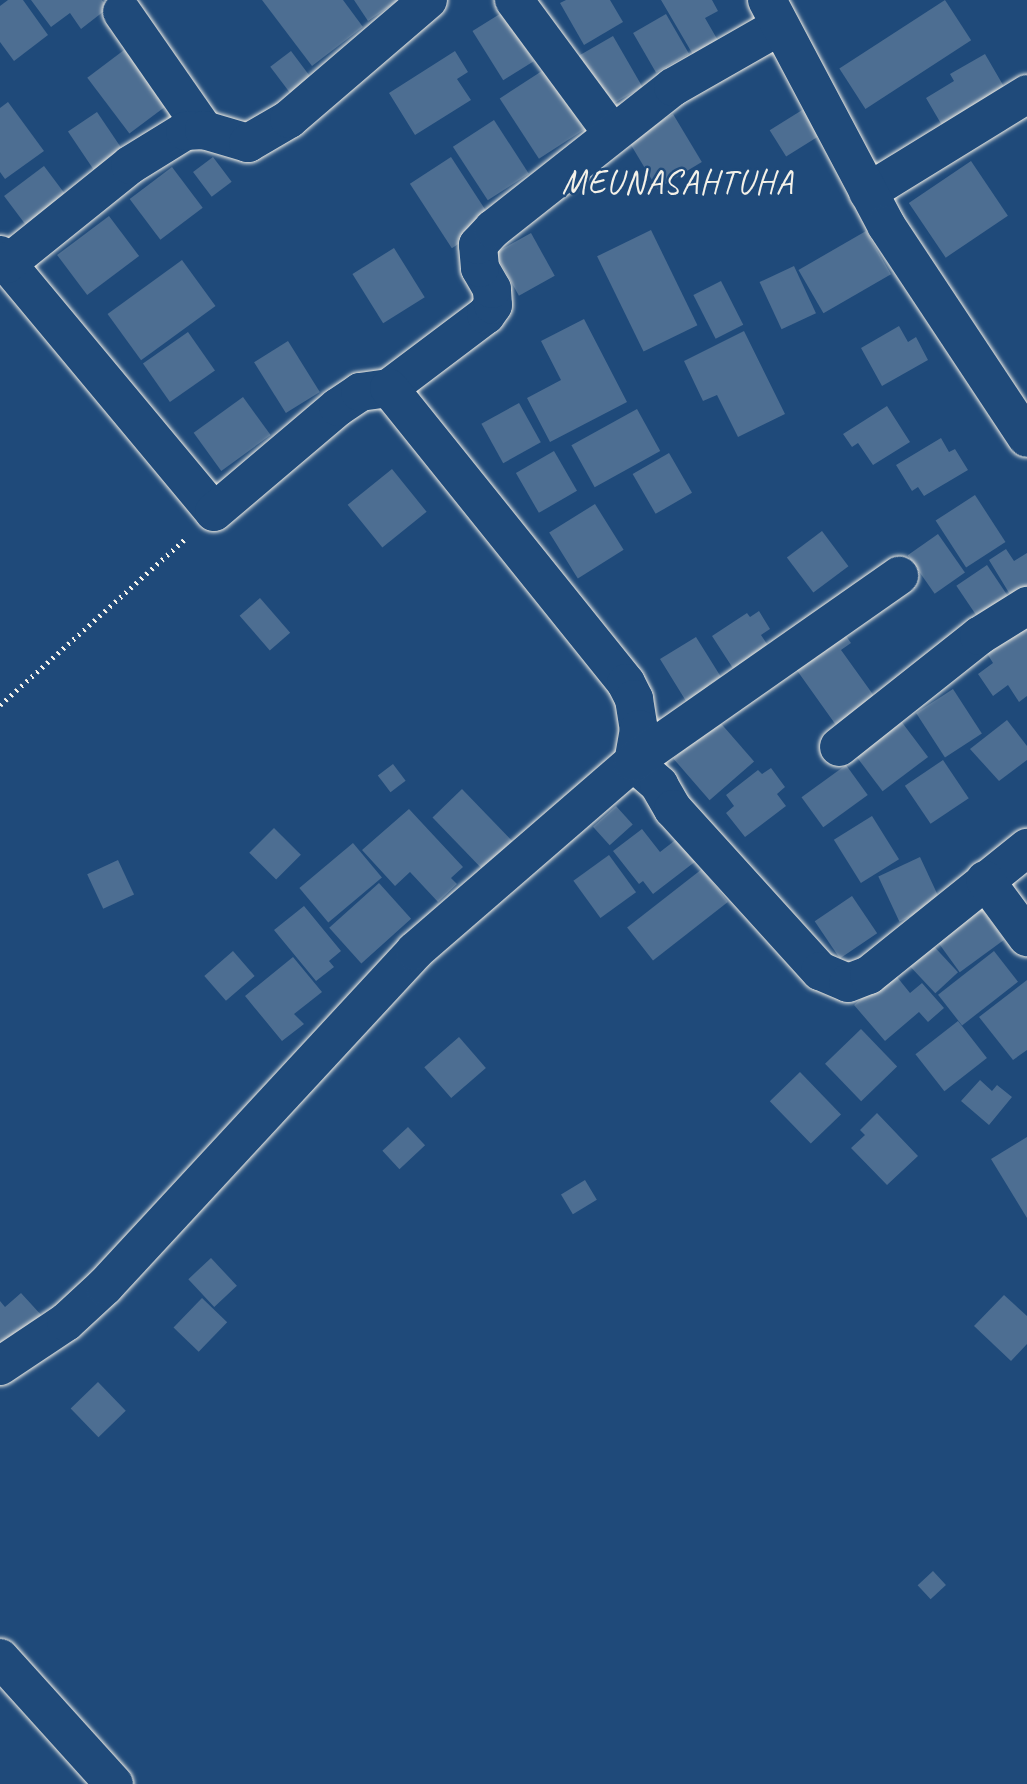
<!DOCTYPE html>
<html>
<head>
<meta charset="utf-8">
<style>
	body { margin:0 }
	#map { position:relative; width:1027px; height:1784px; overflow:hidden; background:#1f4a7a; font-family:Caveat,sans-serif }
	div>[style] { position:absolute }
	.building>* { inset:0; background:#4d6e92; transform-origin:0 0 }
	.path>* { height:4.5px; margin-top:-2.25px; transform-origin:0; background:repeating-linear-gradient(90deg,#f4f1e8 0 2px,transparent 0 7px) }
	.roads { filter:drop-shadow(0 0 2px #f4f1e8) drop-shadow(0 0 2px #f4f1e8) }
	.minor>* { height:38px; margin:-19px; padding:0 19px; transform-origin:19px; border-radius:19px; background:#1f4a7a }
	.tertiary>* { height:38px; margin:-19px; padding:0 19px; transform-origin:19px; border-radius:19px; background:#1f4a7a }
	span { translate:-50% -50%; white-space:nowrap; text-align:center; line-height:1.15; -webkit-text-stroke:5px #1f4a7a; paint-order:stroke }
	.quarter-label { font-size:33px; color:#f4f1e8; letter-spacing:2px }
</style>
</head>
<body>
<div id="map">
	<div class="building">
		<div style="clip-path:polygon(8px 0,23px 0,48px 35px,14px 61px,0 42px,0 6px)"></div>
		<div style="clip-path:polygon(31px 0,102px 0,108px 8px,81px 29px,70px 13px,51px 27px)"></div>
		<div style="clip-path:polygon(262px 0,343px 0,363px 27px,312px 66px)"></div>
		<div style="clip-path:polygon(354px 0,399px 0,368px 21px)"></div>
		<div style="clip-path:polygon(566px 0,610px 0,623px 22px,584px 45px,560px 3px)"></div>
		<div style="clip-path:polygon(661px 0,712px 0,718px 11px,705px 18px,720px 44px,695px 58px)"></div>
		<div style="left:945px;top:0;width:48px;height:126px;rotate:57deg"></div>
		<div style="left:503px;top:12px;width:58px;height:36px;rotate:58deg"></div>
		<div style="left:666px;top:14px;width:46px;height:38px;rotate:60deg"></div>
		<div style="left:613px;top:36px;width:59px;height:40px;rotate:60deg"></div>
		<div style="left:132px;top:44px;width:70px;height:56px;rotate:53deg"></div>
		<div style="left:291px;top:51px;width:34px;height:26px;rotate:53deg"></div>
		<div style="clip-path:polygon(455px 51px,468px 72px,457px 79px,471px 100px,415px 135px,389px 93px)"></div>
		<div style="clip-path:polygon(985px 54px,1010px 97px,950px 139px,926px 98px,954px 81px,950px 74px)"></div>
		<div style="left:545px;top:69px;width:72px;height:54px;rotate:57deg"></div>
		<div style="clip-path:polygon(8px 102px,44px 151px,5px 179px,0 172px,0 108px)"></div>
		<div style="left:807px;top:107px;width:31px;height:44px;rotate:58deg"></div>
		<div style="left:97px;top:112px;width:58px;height:35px;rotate:56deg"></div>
		<div style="left:673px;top:114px;width:56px;height:52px;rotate:59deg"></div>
		<div style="left:494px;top:120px;width:64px;height:49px;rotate:57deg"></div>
		<div style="left:213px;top:157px;width:31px;height:25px;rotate:53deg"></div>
		<div style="left:451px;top:157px;width:77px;height:49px;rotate:57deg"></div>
		<div style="left:971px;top:161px;width:66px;height:75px;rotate:56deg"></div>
		<div style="left:44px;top:166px;width:44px;height:50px;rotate:53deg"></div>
		<div style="left:172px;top:167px;width:51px;height:53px;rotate:53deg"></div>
		<div style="left:109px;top:216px;width:50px;height:65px;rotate:53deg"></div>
		<div style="left:651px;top:230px;width:106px;height:60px;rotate:64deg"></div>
		<div style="left:866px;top:231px;width:50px;height:78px;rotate:60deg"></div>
		<div style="left:531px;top:233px;width:49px;height:41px;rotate:61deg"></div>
		<div style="left:394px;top:248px;width:58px;height:49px;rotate:58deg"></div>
		<div style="left:182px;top:260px;width:57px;height:92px;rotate:54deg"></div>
		<div style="left:794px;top:266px;width:52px;height:38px;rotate:65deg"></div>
		<div style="left:721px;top:281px;width:49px;height:31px;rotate:63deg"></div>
		<div style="clip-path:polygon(584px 319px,627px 402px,550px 442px,527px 398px,561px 380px,541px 341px)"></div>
		<div style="clip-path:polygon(899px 326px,908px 342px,916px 337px,928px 360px,882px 386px,861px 348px)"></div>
		<div style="clip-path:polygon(744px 331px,785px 414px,738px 437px,717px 395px,703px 401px,684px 361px)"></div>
		<div style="left:188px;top:332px;width:47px;height:55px;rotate:55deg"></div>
		<div style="left:288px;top:341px;width:60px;height:40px;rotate:58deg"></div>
		<div style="left:243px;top:397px;width:47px;height:61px;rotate:54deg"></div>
		<div style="left:519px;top:403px;width:45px;height:43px;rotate:61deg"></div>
		<div style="clip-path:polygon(887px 406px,910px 442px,873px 465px,858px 443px,852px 447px,843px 434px)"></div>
		<div style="left:637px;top:409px;width:48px;height:75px;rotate:61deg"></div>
		<div style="clip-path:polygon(941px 438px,949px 452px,955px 449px,968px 470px,924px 496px,918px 487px,912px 491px,896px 465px)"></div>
		<div style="left:554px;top:451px;width:46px;height:44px;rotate:60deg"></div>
		<div style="left:669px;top:453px;width:46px;height:42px;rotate:60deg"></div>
		<div style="left:392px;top:469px;width:55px;height:57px;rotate:51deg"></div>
		<div style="left:975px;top:495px;width:56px;height:47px;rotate:57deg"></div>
		<div style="left:595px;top:504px;width:54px;height:54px;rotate:58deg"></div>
		<div style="left:822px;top:531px;width:44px;height:44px;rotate:53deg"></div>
		<div style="left:938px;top:534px;width:47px;height:37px;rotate:55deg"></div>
		<div style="clip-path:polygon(1006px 549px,1014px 561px,1027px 553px,1027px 600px,1017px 606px,989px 560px)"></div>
		<div style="left:987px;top:565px;width:41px;height:37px;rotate:56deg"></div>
		<div style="left:260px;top:598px;width:46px;height:27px;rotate:49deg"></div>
		<div style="clip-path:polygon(759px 611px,770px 629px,761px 635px,771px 650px,736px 673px,712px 636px,747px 613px,750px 617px)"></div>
		<div style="clip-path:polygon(1027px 622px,1027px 696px,1019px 702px,1008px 685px,993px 696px,978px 674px,993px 663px,985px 650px)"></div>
		<div style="clip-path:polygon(841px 629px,851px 643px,841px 650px,882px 707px,843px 735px,791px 662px)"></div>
		<div style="clip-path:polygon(696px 637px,721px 677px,708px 685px,712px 692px,689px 706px,660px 659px)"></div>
		<div style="left:953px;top:689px;width:53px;height:44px;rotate:57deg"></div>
		<div style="left:718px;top:720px;width:55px;height:59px;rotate:49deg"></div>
		<div style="clip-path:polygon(1007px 720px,1027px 746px,1027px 760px,999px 781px,970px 749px)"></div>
		<div style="left:901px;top:721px;width:45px;height:57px;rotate:53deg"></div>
		<div style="left:943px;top:760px;width:46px;height:46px;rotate:56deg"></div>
		<div style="left:393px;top:764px;width:21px;height:19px;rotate:53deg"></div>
		<div style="left:846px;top:765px;width:37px;height:55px;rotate:54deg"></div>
		<div style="clip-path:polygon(771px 768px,785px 787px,777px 794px,786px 806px,745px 837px,726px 813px,734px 806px,726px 795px,758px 770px,762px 774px)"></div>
		<div style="left:462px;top:789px;width:75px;height:41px;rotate:46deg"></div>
		<div style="left:616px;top:806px;width:25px;height:31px;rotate:48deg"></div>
		<div style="clip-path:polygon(409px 809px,463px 867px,451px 878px,457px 884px,438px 902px,410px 872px,395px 886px,362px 850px)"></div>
		<div style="left:872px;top:816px;width:51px;height:45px;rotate:58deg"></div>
		<div style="left:274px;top:828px;width:38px;height:35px;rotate:45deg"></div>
		<div style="clip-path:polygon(642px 829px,660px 852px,678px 838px,696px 861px,653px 894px,643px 881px,639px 884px,613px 851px)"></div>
		<div style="left:353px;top:843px;width:45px;height:70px;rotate:50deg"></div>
		<div style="left:609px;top:855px;width:46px;height:44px;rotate:54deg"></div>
		<div style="left:920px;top:857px;width:50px;height:46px;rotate:65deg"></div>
		<div style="left:118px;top:860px;width:38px;height:34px;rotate:65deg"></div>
		<div style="left:702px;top:869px;width:42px;height:95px;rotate:52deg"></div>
		<div style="left:379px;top:883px;width:48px;height:67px;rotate:48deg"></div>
		<div style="left:852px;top:896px;width:45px;height:45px;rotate:56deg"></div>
		<div style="left:976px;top:901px;width:48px;height:55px;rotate:54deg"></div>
		<div style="clip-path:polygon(304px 906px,341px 951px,329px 961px,334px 967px,316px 981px,274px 930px)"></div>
		<div style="left:928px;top:940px;width:44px;height:31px;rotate:47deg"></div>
		<div style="left:233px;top:951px;width:33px;height:38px;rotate:49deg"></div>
		<div style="left:994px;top:951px;width:39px;height:71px;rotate:52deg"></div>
		<div style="clip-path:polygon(293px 957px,322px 992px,294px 1014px,304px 1024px,282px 1041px,245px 996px)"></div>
		<div style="clip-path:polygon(893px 972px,910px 993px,922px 983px,944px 1008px,928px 1022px,919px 1012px,885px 1041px,854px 1005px)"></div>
		<div style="clip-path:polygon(1027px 980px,1027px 1050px,1013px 1060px,979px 1017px)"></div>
		<div style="left:958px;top:1021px;width:47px;height:54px;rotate:52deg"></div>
		<div style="left:861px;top:1029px;width:52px;height:50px;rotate:46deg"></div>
		<div style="left:459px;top:1037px;width:41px;height:46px;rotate:49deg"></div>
		<div style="left:800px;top:1072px;width:59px;height:42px;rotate:46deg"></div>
		<div style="clip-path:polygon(980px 1080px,992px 1091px,997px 1085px,1012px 1097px,989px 1125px,961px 1101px)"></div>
		<div style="clip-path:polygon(877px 1113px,918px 1156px,887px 1185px,851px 1148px,865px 1135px,860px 1130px)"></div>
		<div style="left:408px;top:1127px;width:25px;height:35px;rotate:47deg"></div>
		<div style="clip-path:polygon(1027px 1137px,1027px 1218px,991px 1159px)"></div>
		<div style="left:585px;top:1180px;width:23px;height:28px;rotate:59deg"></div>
		<div style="left:211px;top:1258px;width:38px;height:31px;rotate:47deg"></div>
		<div style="clip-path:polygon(21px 1293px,43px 1317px,0 1357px,0 1301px,5px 1307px)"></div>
		<div style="clip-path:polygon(1004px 1295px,1027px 1316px,1027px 1344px,1011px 1361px,974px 1326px)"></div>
		<div style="left:202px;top:1298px;width:35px;height:41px;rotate:44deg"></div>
		<div style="left:98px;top:1382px;width:40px;height:38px;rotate:46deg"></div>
		<div style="left:933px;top:1571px;width:19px;height:21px;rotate:47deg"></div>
	</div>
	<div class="path">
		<div style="left:0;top:705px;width:249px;rotate:-41.9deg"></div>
	</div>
	<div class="roads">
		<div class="minor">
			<div style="left:514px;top:0;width:165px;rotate:53.6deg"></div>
			<div style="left:122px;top:12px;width:144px;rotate:55.2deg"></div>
			<div style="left:868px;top:192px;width:187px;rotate:-31.6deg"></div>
			<div style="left:0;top:255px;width:334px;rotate:50.2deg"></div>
			<div style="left:214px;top:512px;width:162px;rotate:-40.3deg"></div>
			<div style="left:338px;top:407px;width:27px;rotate:-34deg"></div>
			<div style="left:360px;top:392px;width:29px;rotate:-8deg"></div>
			<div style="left:389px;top:388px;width:121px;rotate:-37deg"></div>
			<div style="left:486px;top:315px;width:12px;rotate:-55deg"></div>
			<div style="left:493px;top:305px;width:16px;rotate:-94deg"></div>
			<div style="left:492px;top:289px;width:24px;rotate:-120deg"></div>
			<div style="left:480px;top:268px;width:23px;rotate:-95deg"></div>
			<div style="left:478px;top:245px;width:22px;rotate:-47deg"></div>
			<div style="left:493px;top:229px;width:229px;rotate:-38.3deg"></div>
			<div style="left:673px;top:87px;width:123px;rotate:-29.7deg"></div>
			<div style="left:7px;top:264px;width:158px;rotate:-38.8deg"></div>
			<div style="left:130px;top:165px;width:65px;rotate:-31.7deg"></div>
			<div style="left:185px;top:131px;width:19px;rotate:-3deg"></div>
			<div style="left:204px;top:130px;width:46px;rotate:16.5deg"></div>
			<div style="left:248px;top:143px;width:48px;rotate:-30.3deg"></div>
			<div style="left:289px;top:119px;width:183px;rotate:-40.6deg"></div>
			<div style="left:389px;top:388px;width:378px;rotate:51.2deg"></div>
			<div style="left:626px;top:683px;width:18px;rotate:63deg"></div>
			<div style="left:634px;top:699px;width:30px;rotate:81deg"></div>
			<div style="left:639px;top:729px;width:34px;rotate:100deg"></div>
			<div style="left:839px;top:747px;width:179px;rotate:-38.4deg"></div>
			<div style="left:979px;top:636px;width:57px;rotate:-32deg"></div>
			<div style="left:633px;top:762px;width:35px;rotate:41deg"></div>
			<div style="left:659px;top:785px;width:28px;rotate:60deg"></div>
			<div style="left:673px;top:809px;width:219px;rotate:47.8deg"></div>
			<div style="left:820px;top:971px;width:30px;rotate:23deg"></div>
			<div style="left:848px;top:983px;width:22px;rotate:-21deg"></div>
			<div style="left:869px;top:975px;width:203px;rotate:-38.8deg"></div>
			<div style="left:985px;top:880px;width:71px;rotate:53.6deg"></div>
			<div style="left:0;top:1366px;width:79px;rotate:-33.7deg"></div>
			<div style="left:66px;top:1322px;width:53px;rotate:-42.7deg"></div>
			<div style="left:105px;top:1286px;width:456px;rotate:-47.2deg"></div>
			<div style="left:415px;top:951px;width:289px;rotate:-40.9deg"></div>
			<div style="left:633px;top:762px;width:325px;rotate:-35deg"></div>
			<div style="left:0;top:1658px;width:170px;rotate:47.9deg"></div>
		</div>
		<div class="tertiary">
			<div style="left:767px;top:0;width:255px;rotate:62.1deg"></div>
			<div style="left:886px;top:225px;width:255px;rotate:56.5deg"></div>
		</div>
	</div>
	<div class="quarter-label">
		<span style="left:678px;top:183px">MEUNASAHTUHA</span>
	</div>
</div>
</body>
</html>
